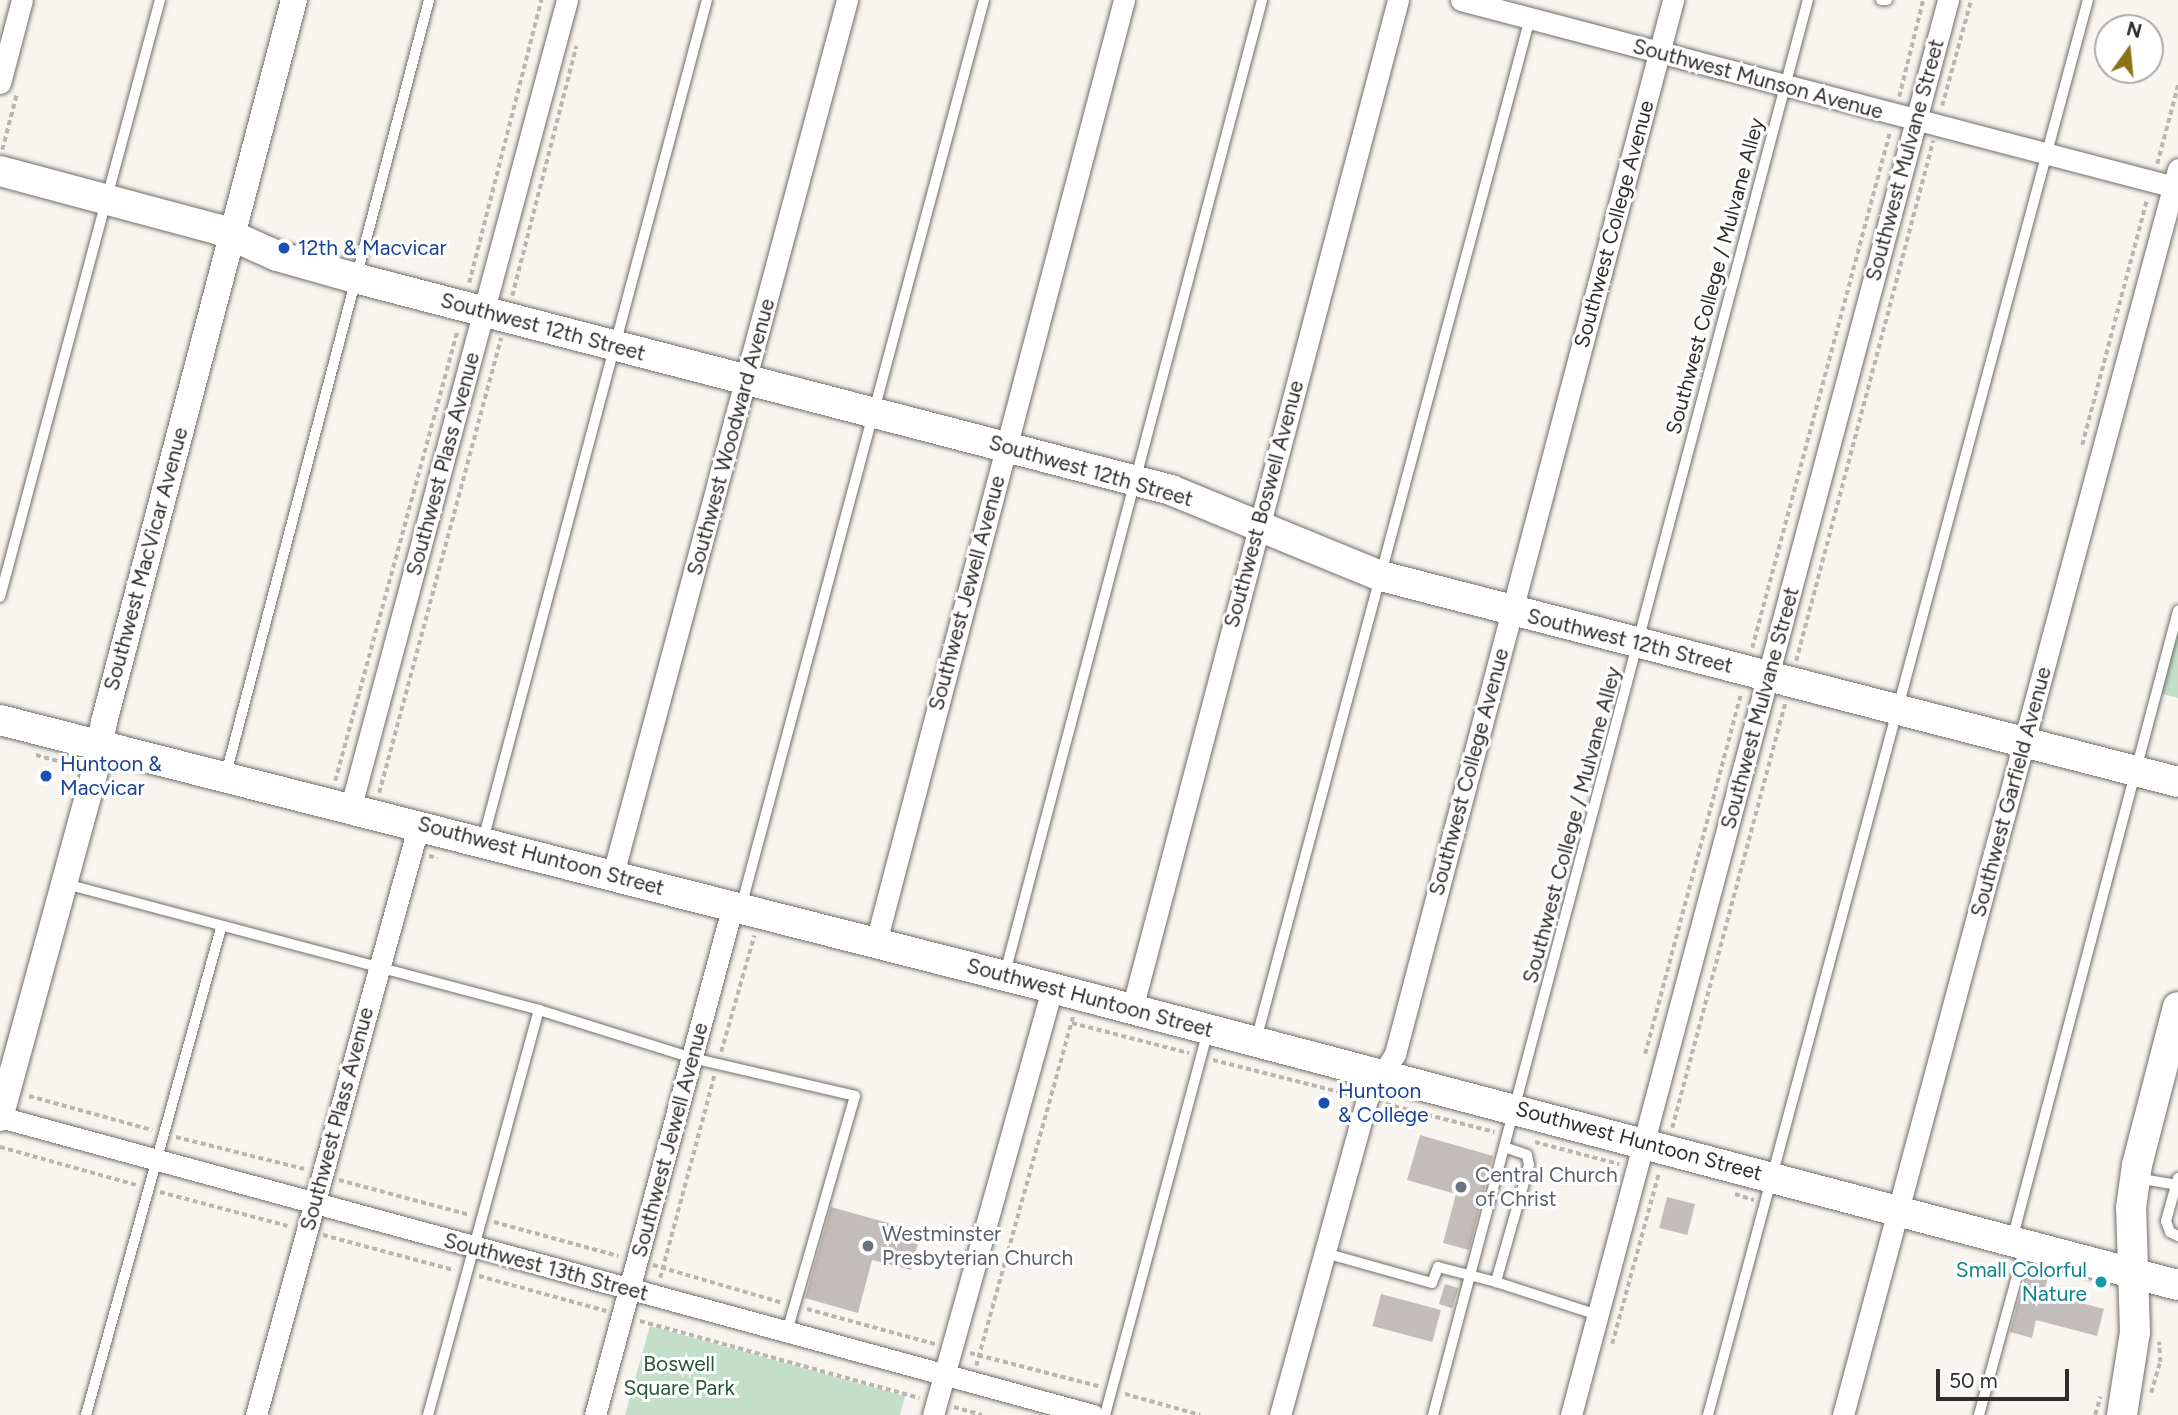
<!DOCTYPE html>
<html>
<head>
<meta charset="utf-8">
<style>
	body { margin:0 }
	#map { position:relative; width:2178px; height:1415px; overflow:hidden; background:#f8f4f0; font-family:Figtree,sans-serif }
	div>[style] { position:absolute }
	.green>* { inset:0; background:#c3dfc8 }
	.building>* { inset:0; background:#c2bdba; transform-origin:0 0 }
	.path>* { height:3.5px; margin-top:-1.75px; transform-origin:0; background:repeating-linear-gradient(90deg,#b9b6b2 0 5px,transparent 0 8.5px) }
	.roads { filter:drop-shadow(0 0 2px #716e6a) drop-shadow(0 0 2px #716e6a) }
	.service>* { height:10px; margin:-5px; padding:0 5px; transform-origin:5px; border-radius:5px; background:#fff }
	.minor>* { height:21px; margin:-10.5px; padding:0 10.5px; transform-origin:10.5px; border-radius:10.5px; background:#fff }
	.tertiary>* { height:26px; margin:-13px; padding:0 13px; transform-origin:13px; border-radius:13px; background:#fff }
	.secondary>* { height:30px; margin:-15px; padding:0 15px; transform-origin:15px; border-radius:15px; background:#fff }
	.dots>* { width:19px; height:19px; translate:-50% -50%; box-sizing:border-box; border:4px solid #fff; border-radius:50% }
	span { translate:-50% -50%; white-space:nowrap; text-align:center; line-height:1.15; -webkit-text-stroke:6px #fff; paint-order:stroke }
	.street-label { font-size:21px; color:#2f2d2c }
	.transit-label { font-size:21px; color:#164399 }
	.left { translate:0 -50%; text-align:left }
	.worship-label { font-size:21px; color:#5b616d }
	.culture-label { font-size:21px; color:#0d838f }
	.right { translate:-100% -50%; text-align:right }
	.park-label { font-size:21px; color:#255734 }
	.north { position:absolute; left:2094px; top:14px; width:70px; height:70px; box-sizing:border-box; background:#fff; border:2px solid #acabab; border-radius:50%; rotate:15deg; font-size:19px; font-weight:700; line-height:28px; text-align:center; color:#2f2d2c }
	.north::after { content:''; display:block; margin:auto; width:24px; height:32px; background:#8b7215; clip-path:polygon(50% 0,100% 100%,50% 72%,0 100%) }
	.scale { position:absolute; left:1936px; top:1369px; width:133px; height:32px; box-sizing:border-box; border:4px solid #2f2d2c; border-top:0; padding-left:9px; font-size:21px; line-height:24px; white-space:nowrap; color:#2f2d2c; -webkit-text-stroke:5px #fff; paint-order:stroke }
</style>
</head>
<body>
<div id="map">
	<div class="green">
		<div style="clip-path:polygon(2178px 621px,2178px 698px,2159px 693px)"></div>
		<div style="clip-path:polygon(650px 1326px,905px 1396px,900px 1415px,625px 1415px)"></div>
	</div>
	<div class="building">
		<div style="clip-path:polygon(1420px 1135px,1493px 1156px,1469px 1250px,1443px 1243px,1456px 1194px,1407px 1180px)"></div>
		<div style="left:1667px;top:1197px;width:29px;height:32px;rotate:14deg"></div>
		<div style="clip-path:polygon(831px 1207px,921px 1232px,911px 1270px,872px 1260px,858px 1313px,805px 1298px)"></div>
		<div style="clip-path:polygon(2026px 1272px,2048px 1277px,2044px 1293px,2104px 1309px,2097px 1336px,2036px 1320px,2032px 1338px,2010px 1332px)"></div>
		<div style="left:1445px;top:1284px;width:14px;height:21px;rotate:17deg"></div>
		<div style="left:1381px;top:1294px;width:62px;height:33px;rotate:15deg"></div>
	</div>
	<div class="path">
		<div style="left:1899px;top:97px;width:100px;rotate:-76.1deg"></div>
		<div style="left:1942px;top:106px;width:110px;rotate:-74.7deg"></div>
		<div style="left:2px;top:150px;width:59px;rotate:-75.3deg"></div>
		<div style="left:2157px;top:164px;width:82px;rotate:-75.1deg"></div>
		<div style="left:469px;top:283px;width:292px;rotate:-75.7deg"></div>
		<div style="left:512px;top:296px;width:258px;rotate:-75.6deg"></div>
		<div style="left:2082px;top:445px;width:254px;rotate:-75.2deg"></div>
		<div style="left:1752px;top:648px;width:535px;rotate:-75.05deg"></div>
		<div style="left:1796px;top:661px;width:538px;rotate:-75.24deg"></div>
		<div style="left:36px;top:755px;width:41px;rotate:15.4deg"></div>
		<div style="left:335px;top:781px;width:466px;rotate:-74.8deg"></div>
		<div style="left:379px;top:793px;width:471px;rotate:-75deg"></div>
		<div style="left:429px;top:856px;width:9px;rotate:13deg"></div>
		<div style="left:1072px;top:1023px;width:121px;rotate:14.4deg"></div>
		<div style="left:721px;top:1052px;width:121px;rotate:-74.1deg"></div>
		<div style="left:1645px;top:1054px;width:374px;rotate:-75.1deg"></div>
		<div style="left:1213px;top:1060px;width:142px;rotate:14.2deg"></div>
		<div style="left:29px;top:1096px;width:128px;rotate:15.5deg"></div>
		<div style="left:1386px;top:1104px;width:112px;rotate:14.5deg"></div>
		<div style="left:1672px;top:1128px;width:441px;rotate:-75.1deg"></div>
		<div style="left:176px;top:1137px;width:132px;rotate:14deg"></div>
		<div style="left:1535px;top:1142px;width:87px;rotate:14.7deg"></div>
		<div style="left:0;top:1147px;width:141px;rotate:15.6deg"></div>
		<div style="left:339px;top:1180px;width:136px;rotate:15deg"></div>
		<div style="left:160px;top:1192px;width:132px;rotate:14.9deg"></div>
		<div style="left:1735px;top:1194px;width:20px;rotate:18deg"></div>
		<div style="left:494px;top:1222px;width:129px;rotate:15.3deg"></div>
		<div style="left:323px;top:1235px;width:136px;rotate:15deg"></div>
		<div style="left:653px;top:1265px;width:135px;rotate:16.3deg"></div>
		<div style="left:479px;top:1276px;width:132px;rotate:15.4deg"></div>
		<div style="left:660px;top:1278px;width:209px;rotate:-75deg"></div>
		<div style="left:807px;top:1309px;width:133px;rotate:15.3deg"></div>
		<div style="left:640px;top:1321px;width:290px;rotate:15.4deg"></div>
		<div style="left:1612px;top:1344px;width:178px;rotate:-74.7deg"></div>
		<div style="left:970px;top:1353px;width:135px;rotate:14.5deg"></div>
		<div style="left:976px;top:1366px;width:363px;rotate:-74.5deg"></div>
		<div style="left:2151px;top:1393px;width:32px;rotate:-74deg"></div>
		<div style="left:2160px;top:1362px;width:20px;rotate:-93deg"></div>
		<div style="left:1125px;top:1394px;width:78px;rotate:15.6deg"></div>
		<div style="left:954px;top:1407px;width:29px;rotate:16deg"></div>
		<div style="left:2095px;top:1415px;width:19px;rotate:-74deg"></div>
	</div>
	<div class="roads">
		<div class="service">
			<div style="left:1881px;top:0;width:6px"></div>
			<div style="left:0;top:597px;width:618px;rotate:-75deg"></div>
			<div style="left:226px;top:774px;width:800px;rotate:-75.3deg"></div>
			<div style="left:483px;top:840px;width:869px;rotate:-75.07deg"></div>
			<div style="left:66px;top:884px;width:489px;rotate:14.9deg"></div>
			<div style="left:539px;top:1010px;width:160px;rotate:17.4deg"></div>
			<div style="left:692px;top:1058px;width:167px;rotate:13.1deg"></div>
			<div style="left:855px;top:1096px;width:245px;rotate:106.1deg"></div>
			<div style="left:741px;top:907px;width:939px;rotate:-75deg"></div>
			<div style="left:1005px;top:973px;width:1006px;rotate:-75.2deg"></div>
			<div style="left:1256px;top:1040px;width:1058px;rotate:-74.99deg"></div>
			<div style="left:1507px;top:1148px;width:21px;rotate:19deg"></div>
			<div style="left:1527px;top:1155px;width:10px;rotate:79deg"></div>
			<div style="left:1529px;top:1165px;width:122px;rotate:105.8deg"></div>
			<div style="left:1496px;top:1282px;width:107px;rotate:17.9deg"></div>
			<div style="left:2136px;top:1178px;width:43px;rotate:9.5deg"></div>
			<div style="left:2178px;top:1178px;width:45px;rotate:105.6deg"></div>
			<div style="left:2166px;top:1221px;width:12px;rotate:70deg"></div>
			<div style="left:2170px;top:1232px;width:9px;rotate:27deg"></div>
			<div style="left:2012px;top:1240px;width:651px;rotate:-75.22deg"></div>
			<div style="left:1325px;top:1253px;width:111px;rotate:15.7deg"></div>
			<div style="left:1432px;top:1283px;width:17px;rotate:-69deg"></div>
			<div style="left:1438px;top:1267px;width:60px;rotate:14.5deg"></div>
			<div style="left:86px;top:1415px;width:505px;rotate:-74.51deg"></div>
			<div style="left:428px;top:1415px;width:420px;rotate:-74.7deg"></div>
			<div style="left:1105px;top:1415px;width:398px;rotate:-75deg"></div>
			<div style="left:1433px;top:1415px;width:1464px;rotate:-75.16deg"></div>
			<div style="left:1708px;top:1415px;width:1465px;rotate:-74.97deg"></div>
			<div style="left:1979px;top:1415px;width:174px;rotate:-74.7deg"></div>
		</div>
		<div class="minor">
			<div style="left:1461px;top:0;width:741px;rotate:14.69deg"></div>
			<div style="left:0;top:83px;width:86px;rotate:-75.2deg"></div>
			<div style="left:351px;top:806px;width:834px;rotate:-75deg"></div>
			<div style="left:613px;top:874px;width:905px;rotate:-75.01deg"></div>
			<div style="left:876px;top:942px;width:974px;rotate:-75.25deg"></div>
			<div style="left:1132px;top:1009px;width:1043px;rotate:-75.23deg"></div>
			<div style="left:0;top:1117px;width:1133px;rotate:15.25deg"></div>
			<div style="left:256px;top:1415px;width:613px;rotate:-74.58deg"></div>
			<div style="left:595px;top:1415px;width:528px;rotate:-74.86deg"></div>
			<div style="left:933px;top:1415px;width:443px;rotate:-74.4deg"></div>
			<div style="left:1280px;top:1415px;width:328px;rotate:-74.6deg"></div>
			<div style="left:1367px;top:1099px;width:53px;rotate:-58.1deg"></div>
			<div style="left:1395px;top:1054px;width:1090px;rotate:-75.22deg"></div>
			<div style="left:1571px;top:1415px;width:1464px;rotate:-75.08deg"></div>
			<div style="left:1843px;top:1415px;width:1290px;rotate:-74.95deg"></div>
		</div>
		<div class="tertiary">
			<div style="left:0;top:1118px;width:360px;rotate:-74.7deg"></div>
			<div style="left:95px;top:771px;width:50px;rotate:-79.6deg"></div>
			<div style="left:104px;top:722px;width:747px;rotate:-75.26deg"></div>
		</div>
		<div class="secondary">
			<div style="left:0;top:171px;width:225px;rotate:15deg"></div>
			<div style="left:217px;top:229px;width:66px;rotate:24.2deg"></div>
			<div style="left:277px;top:256px;width:81px;rotate:15.8deg"></div>
			<div style="left:355px;top:278px;width:843px;rotate:14.56deg"></div>
			<div style="left:1171px;top:490px;width:227px;rotate:22.3deg"></div>
			<div style="left:1381px;top:576px;width:823px;rotate:14.49deg"></div>
			<div style="left:0;top:720px;width:1086px;rotate:14.29deg"></div>
			<div style="left:1052px;top:988px;width:1165px;rotate:14.78deg"></div>
			<div style="left:2122px;top:1415px;width:84px;rotate:-81.1deg"></div>
			<div style="left:2135px;top:1332px;width:124px;rotate:-91.8deg"></div>
			<div style="left:2131px;top:1208px;width:43px;rotate:-82.1deg"></div>
			<div style="left:2137px;top:1165px;width:163px;rotate:-75.5deg"></div>
		</div>
	</div>
	<div class="dots">
		<div style="left:284px;top:248px;background:#1a4fb4"></div>
		<div style="left:46px;top:776px;background:#1a4fb4"></div>
		<div style="left:1324px;top:1103px;background:#1a4fb4"></div>
		<div style="left:1461px;top:1187px;background:#6b7280"></div>
		<div style="left:868px;top:1246px;background:#6b7280"></div>
		<div style="left:2101px;top:1282px;background:#0f9aa8"></div>
	</div>
	<div class="street-label">
		<span style="left:1758px;top:79px;rotate:15deg">Southwest Munson Avenue</span>
		<span style="left:1905px;top:160px;rotate:-75deg">Southwest Mulvane Street</span>
		<span style="left:1614px;top:224px;rotate:-75deg">Southwest College Avenue</span>
		<span style="left:1715px;top:276px;rotate:-75deg">Southwest College / Mulvane Alley</span>
		<span style="left:543px;top:327px;rotate:15deg">Southwest 12th Street</span>
		<span style="left:731px;top:437px;rotate:-75deg">Southwest Woodward Avenue</span>
		<span style="left:443px;top:464px;rotate:-75deg">Southwest Plass Avenue</span>
		<span style="left:1091px;top:471px;rotate:16deg">Southwest 12th Street</span>
		<span style="left:1264px;top:504px;rotate:-75deg">Southwest Boswell Avenue</span>
		<span style="left:146px;top:559px;rotate:-75deg">Southwest MacVicar Avenue</span>
		<span style="left:967px;top:593px;rotate:-75deg">Southwest Jewell Avenue</span>
		<span style="left:1630px;top:641px;rotate:14deg">Southwest 12th Street</span>
		<span style="left:1760px;top:708px;rotate:-75deg">Southwest Mulvane Street</span>
		<span style="left:1469px;top:772px;rotate:-75deg">Southwest College Avenue</span>
		<span style="left:2011px;top:792px;rotate:-75deg">Southwest Garfield Avenue</span>
		<span style="left:1572px;top:825px;rotate:-75deg">Southwest College / Mulvane Alley</span>
		<span style="left:541px;top:856px;rotate:15deg">Southwest Huntoon Street</span>
		<span style="left:1090px;top:998px;rotate:15deg">Southwest Huntoon Street</span>
		<span style="left:337px;top:1119px;rotate:-75deg">Southwest Plass Avenue</span>
		<span style="left:670px;top:1140px;rotate:-75deg">Southwest Jewell Avenue</span>
		<span style="left:1639px;top:1141px;rotate:15deg">Southwest Huntoon Street</span>
		<span style="left:546px;top:1267px;rotate:15deg">Southwest 13th Street</span>
	</div>
	<div class="transit-label">
		<span class="left" style="left:298px;top:248px">12th &amp; Macvicar</span>
		<span class="left" style="left:60px;top:776px">Huntoon &amp;<br>Macvicar</span>
		<span class="left" style="left:1338px;top:1103px">Huntoon<br>&amp; College</span>
	</div>
	<div class="worship-label">
		<span class="left" style="left:1475px;top:1187px">Central Church<br>of Christ</span>
		<span class="left" style="left:882px;top:1246px">Westminster<br>Presbyterian Church</span>
	</div>
	<div class="culture-label">
		<span class="right" style="left:2087px;top:1282px">Small Colorful<br>Nature</span>
	</div>
	<div class="park-label">
		<span style="left:679px;top:1376px">Boswell<br>Square Park</span>
	</div>
	<div class="north">N</div>
	<div class="scale">50 m</div>
</div>
</body>
</html>
